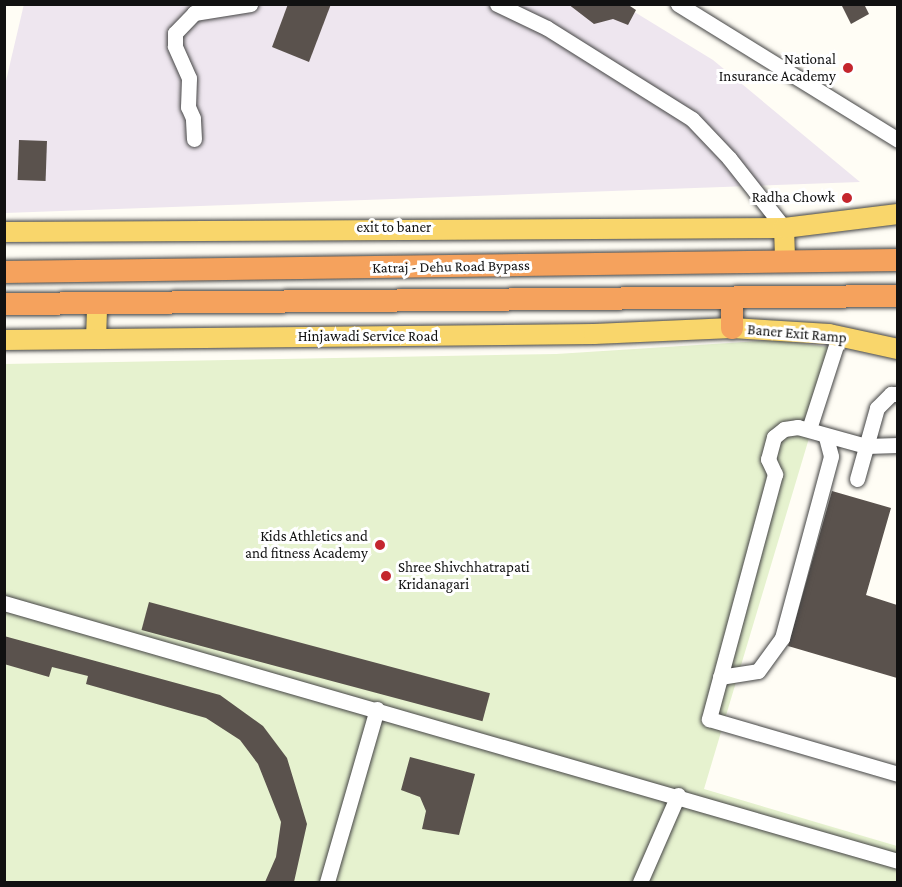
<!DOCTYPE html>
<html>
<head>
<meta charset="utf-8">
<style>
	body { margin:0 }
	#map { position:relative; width:902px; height:887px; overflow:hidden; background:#fffdf5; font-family:"Crimson Pro",serif }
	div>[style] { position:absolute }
	.industrial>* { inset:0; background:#eee6ef }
	.pitch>* { inset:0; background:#e6f2cf }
	.building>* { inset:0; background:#5a524d; transform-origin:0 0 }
	.roads { filter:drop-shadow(0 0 2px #444) drop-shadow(0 0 2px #444) }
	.minor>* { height:15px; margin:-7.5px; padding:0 7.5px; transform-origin:7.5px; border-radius:7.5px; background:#fff }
	.major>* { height:20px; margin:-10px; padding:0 10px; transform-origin:10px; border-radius:10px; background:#f9d66b }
	.highway>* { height:22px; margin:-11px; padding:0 11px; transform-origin:11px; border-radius:11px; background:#f5a25d }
	.dots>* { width:16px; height:16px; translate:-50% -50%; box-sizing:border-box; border:3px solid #fff; border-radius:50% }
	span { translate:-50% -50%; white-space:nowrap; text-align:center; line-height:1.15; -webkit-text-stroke:6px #fff; paint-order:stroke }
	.poi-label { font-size:15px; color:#111 }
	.right { translate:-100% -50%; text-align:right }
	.left { translate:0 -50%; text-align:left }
	.street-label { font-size:15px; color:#111 }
	.frame { position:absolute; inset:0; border:6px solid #111; pointer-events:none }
</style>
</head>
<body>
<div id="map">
	<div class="industrial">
		<div style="clip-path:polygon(24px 4px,623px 5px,713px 60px,860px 182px,5px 213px,5px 85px)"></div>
	</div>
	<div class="pitch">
		<div style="clip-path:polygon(777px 340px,836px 348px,704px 789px,897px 846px,897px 882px,5px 882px,4px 364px,556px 354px)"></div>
	</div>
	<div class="building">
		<div style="clip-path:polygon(288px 4px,331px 4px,309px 62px,272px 47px)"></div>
		<div style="clip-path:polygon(568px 4px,627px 4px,636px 10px,628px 25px,613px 19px,594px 24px)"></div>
		<div style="clip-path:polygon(841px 4px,864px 4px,869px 14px,851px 24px)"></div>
		<div style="left:19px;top:140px;width:28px;height:40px;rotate:2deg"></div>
		<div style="clip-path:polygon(832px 491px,891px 508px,866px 595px,897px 605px,897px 678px,788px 646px)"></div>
		<div style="left:149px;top:602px;width:353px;height:29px;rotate:15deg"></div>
		<div style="clip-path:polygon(4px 636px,220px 695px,263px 726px,287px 758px,307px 824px,294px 882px,265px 882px,276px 857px,281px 822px,258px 764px,240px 740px,206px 718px,86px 684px,88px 676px,52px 667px,49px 677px,4px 664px)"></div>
		<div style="clip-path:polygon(410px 757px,475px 774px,459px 835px,422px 829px,426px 811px,420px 797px,401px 790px)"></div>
	</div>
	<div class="roads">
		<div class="minor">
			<div style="left:497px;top:4px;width:55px;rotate:25.6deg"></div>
			<div style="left:547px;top:28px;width:171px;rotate:32.1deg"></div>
			<div style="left:692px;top:119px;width:54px;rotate:46.5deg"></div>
			<div style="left:729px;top:158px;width:89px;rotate:51.8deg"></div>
			<div style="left:678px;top:4px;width:259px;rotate:31.7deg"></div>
			<div style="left:194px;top:139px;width:21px;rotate:-93deg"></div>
			<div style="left:193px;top:118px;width:12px;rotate:-114deg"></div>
			<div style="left:188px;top:107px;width:29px;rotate:-88deg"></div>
			<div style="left:189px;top:78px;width:35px;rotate:-114deg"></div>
			<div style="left:175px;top:46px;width:13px;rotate:-90deg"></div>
			<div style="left:175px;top:33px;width:28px;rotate:-46deg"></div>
			<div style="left:194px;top:13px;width:57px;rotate:-9.1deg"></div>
			<div style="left:809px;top:429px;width:98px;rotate:-72.1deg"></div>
			<div style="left:898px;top:445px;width:32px;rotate:178deg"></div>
			<div style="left:866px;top:446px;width:71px;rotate:-164.4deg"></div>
			<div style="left:798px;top:427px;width:14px;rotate:172deg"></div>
			<div style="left:784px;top:429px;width:13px;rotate:141deg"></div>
			<div style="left:774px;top:437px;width:23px;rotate:105deg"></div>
			<div style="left:768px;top:459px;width:17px;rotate:65deg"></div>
			<div style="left:775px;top:474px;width:254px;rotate:105.1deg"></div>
			<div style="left:709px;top:719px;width:197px;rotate:16.2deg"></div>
			<div style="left:857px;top:479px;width:74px;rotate:-74.3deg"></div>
			<div style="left:877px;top:408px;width:20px;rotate:-45deg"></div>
			<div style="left:891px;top:394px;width:7px"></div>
			<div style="left:4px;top:603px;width:930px;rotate:16.1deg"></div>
			<div style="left:720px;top:677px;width:38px;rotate:-9deg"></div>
			<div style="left:758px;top:671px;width:41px;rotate:-54deg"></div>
			<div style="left:782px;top:638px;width:188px;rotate:-74.9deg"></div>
			<div style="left:831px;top:456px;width:20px;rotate:-105deg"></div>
			<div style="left:327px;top:882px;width:180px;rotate:-73.9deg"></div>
			<div style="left:640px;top:882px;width:95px;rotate:-66.4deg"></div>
		</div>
		<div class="major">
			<div style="left:784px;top:228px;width:33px;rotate:88deg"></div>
			<div style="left:4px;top:232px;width:780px;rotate:-0.29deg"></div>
			<div style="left:784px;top:228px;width:115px;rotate:-7deg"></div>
			<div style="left:96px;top:339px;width:35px;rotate:-88deg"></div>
			<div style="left:4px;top:340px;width:590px;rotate:-0.58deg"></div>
			<div style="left:594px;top:334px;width:138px;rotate:-2.5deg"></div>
			<div style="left:732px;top:328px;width:97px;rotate:3.5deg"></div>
			<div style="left:829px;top:334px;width:71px;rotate:12.3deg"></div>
		</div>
		<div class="highway">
			<div style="left:4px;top:272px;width:894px;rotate:-0.77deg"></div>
			<div style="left:732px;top:298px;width:30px;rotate:90deg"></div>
			<div style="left:4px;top:304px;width:894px;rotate:-0.51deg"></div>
		</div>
	</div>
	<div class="dots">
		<div style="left:848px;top:68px;background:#c4262e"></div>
		<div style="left:847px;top:198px;background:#c4262e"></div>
		<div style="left:380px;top:545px;background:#c4262e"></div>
		<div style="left:386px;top:576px;background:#c4262e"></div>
	</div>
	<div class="poi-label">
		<span class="right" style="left:836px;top:68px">National<br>Insurance Academy</span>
		<span class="right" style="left:835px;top:198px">Radha Chowk</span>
		<span class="right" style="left:368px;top:545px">Kids Athletics and<br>and fitness Academy</span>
		<span class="left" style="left:398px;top:576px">Shree Shivchhatrapati<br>Kridanagari</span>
	</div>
	<div class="street-label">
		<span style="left:394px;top:228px">exit to baner</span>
		<span style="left:451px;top:267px;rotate:-1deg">Katraj - Dehu Road Bypass</span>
		<span style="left:797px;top:334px;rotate:5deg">Baner Exit Ramp</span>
		<span style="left:368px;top:337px">Hinjawadi Service Road</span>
	</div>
	<div class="frame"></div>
</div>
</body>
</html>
